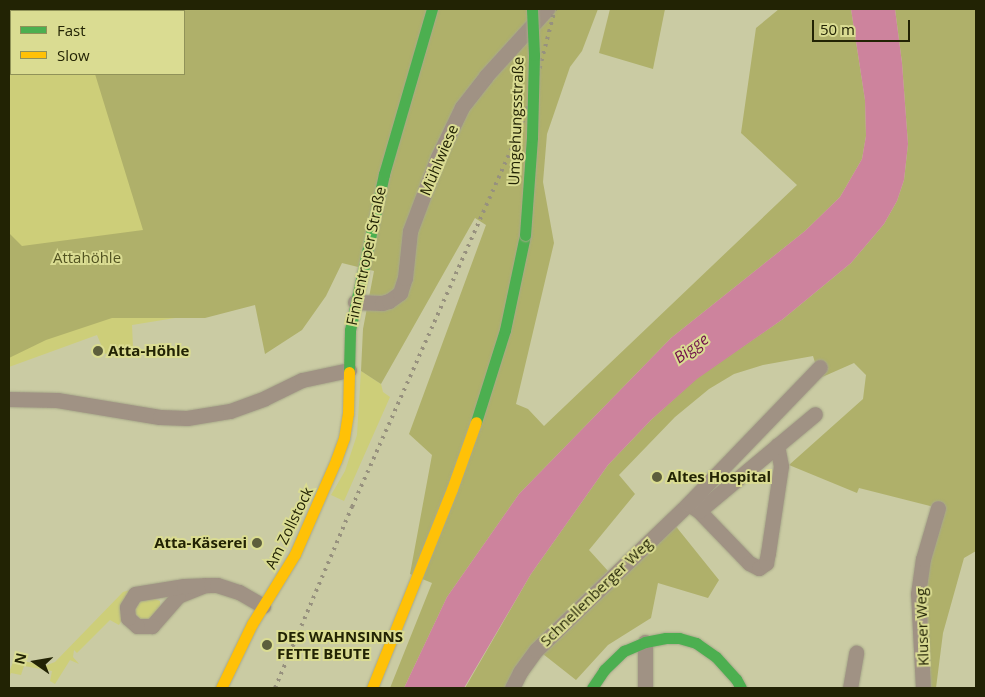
<!DOCTYPE html>
<html>
<head>
<meta charset="utf-8">
<style>
	body { margin:0 }
	#map { position:relative; width:985px; height:697px; overflow:hidden; background:#cacba3; font-family:"Open Sans",sans-serif }
	div>[style] { position:absolute }
	.green>* { inset:0; background:#cdce79 }
	.forest>* { inset:0; background:#afb06a }
	.water>* { inset:0; background:#cd839d }
	.roads { filter:drop-shadow(0 0 1px #a8a98a) drop-shadow(0 0 1px #a8a98a) }
	.street>* { height:15px; margin:-7.5px; padding:0 7.5px; transform-origin:7.5px; border-radius:7.5px; background:#a09284 }
	.fast>* { height:11px; margin:-5.5px; padding:0 5.5px; transform-origin:5.5px; border-radius:5.5px; background:#4caf50 }
	.slow>* { height:11px; margin:-5.5px; padding:0 5.5px; transform-origin:5.5px; border-radius:5.5px; background:#ffc107 }
	.rail>* { height:4px; margin-top:-2px; transform-origin:0; background:repeating-linear-gradient(90deg,#97917e 0 2.5px,transparent 0 7.5px) }
	.bridges { filter:drop-shadow(0 0 1px #a8a98a) drop-shadow(0 0 1px #a8a98a) }
	.fast-bridge>* { height:11px; margin:-5.5px; padding:0 5.5px; transform-origin:5.5px; border-radius:5.5px; background:#4caf50 }
	.dots>* { width:14px; height:14px; translate:-50% -50%; box-sizing:border-box; border:2px solid #dadc92; border-radius:50% }
	span { translate:-50% -50%; white-space:nowrap; text-align:center; line-height:1.15; -webkit-text-stroke:4px #dadc92; paint-order:stroke }
	.street-label { font-size:15px; color:#222304 }
	.park-label { font-size:15px; color:#525321 }
	.poi-label { font-size:15px; color:#222304; font-weight:700 }
	.left { translate:0 -50%; text-align:left }
	.right { translate:-100% -50%; text-align:right }
	.water-label { font-size:16px; color:#6f0c49; font-style:italic }
	.frame { position:absolute; inset:0; border:10px solid #222304; pointer-events:none }
	.legend { position:absolute; left:10px; top:10px; width:175px; height:65px; box-sizing:border-box; background:#dadc92; border:1px solid #909259; margin:0; padding:6px 9px; list-style:none; font-size:15px; color:#222304 }
	.legend li { display:flex; align-items:center; gap:10px; height:25px }
	.legend b { width:25px; border:1px solid #909259 }
	.north { position:absolute; left:10px; top:637px; width:50px; height:50px; -webkit-text-stroke:4px #dadc92; paint-order:stroke; rotate:283deg; font-size:14px; font-weight:700; line-height:20px; text-align:center; color:#222304 }
	.north::after { content:''; display:block; margin:auto; width:18px; height:22px; background:#222304; clip-path:polygon(50% 0,100% 100%,50% 72%,0 100%) }
	.scale { position:absolute; left:812px; top:20px; width:98px; height:22px; box-sizing:border-box; border:2px solid #222304; border-top:0; padding-left:6px; font-size:15px; line-height:18px; white-space:nowrap; color:#222304; -webkit-text-stroke:4px #dadc92; paint-order:stroke }
</style>
</head>
<body>
<div id="map">
	<div class="green">
		<div style="clip-path:polygon(9px 9px,180px 9px,175px 11px,11px 11px,11px 74px,96px 74px,181px 317px,132px 325px,133px 347px,105px 354px,97px 335px,9px 367px)"></div>
		<div style="clip-path:polygon(361px 371px,381px 384px,383px 392px,390px 397px,344px 501px,331px 495px,345px 471px,357px 435px)"></div>
		<div style="clip-path:polygon(140px 587px,119px 625px,110px 620px,77px 653px,74px 650px,73px 657px,79px 664px,70px 660px,55px 684px,50px 681px,52px 671px,24px 666px,21px 675px,11px 673px,9px 678px,9px 672px,14px 660px,47px 665px,55px 662px,123px 592px)"></div>
		<div style="clip-path:polygon(155px 599px,160px 601px,160px 608px,148px 620px,140px 619px,135px 613px,137px 604px,141px 601px)"></div>
	</div>
	<div class="forest">
		<div style="clip-path:polygon(180px 9px,598px 9px,582px 51px,570px 67px,547px 134px,543px 182px,554px 243px,516px 404px,528px 409px,544px 426px,797px 185px,741px 133px,756px 28px,779px 9px,851px 9px,865px 100px,866px 136px,862px 159px,840px 197px,805px 231px,671px 338px,519px 494px,447px 597px,404px 688px,390px 688px,432px 583px,410px 574px,432px 455px,409px 434px,486px 225px,475px 218px,381px 384px,361px 371px,363px 329px,374px 271px,342px 263px,326px 296px,302px 330px,265px 354px,255px 305px,205px 318px,112px 318px,46px 340px,9px 358px,9px 233px,22px 246px,143px 230px,95px 74px,184px 74px,184px 11px,175px 11px)"></div>
		<div style="clip-path:polygon(610px 9px,665px 9px,653px 69px,599px 53px)"></div>
		<div style="clip-path:polygon(895px 9px,976px 9px,976px 551px,964px 558px,943px 633px,936px 688px,923px 688px,918px 621px,938px 508px,859px 488px,857px 493px,789px 465px,863px 399px,866px 375px,854px 363px,820px 378px,813px 356px,763px 365px,734px 374px,709px 389px,675px 417px,619px 475px,635px 494px,589px 550px,608px 571px,530px 647px,505px 688px,465px 688px,531px 574px,608px 465px,651px 420px,697px 378px,783px 319px,851px 263px,884px 224px,897px 201px,904px 180px,908px 144px,902px 63px)"></div>
		<div style="clip-path:polygon(674px 524px,719px 580px,708px 598px,658px 583px,651px 618px,608px 645px,576px 680px,543px 654px)"></div>
	</div>
	<div class="water">
		<div style="clip-path:polygon(851px 9px,895px 9px,902px 63px,908px 144px,904px 180px,897px 201px,884px 224px,851px 263px,783px 319px,697px 379px,651px 420px,608px 465px,531px 574px,464px 688px,404px 688px,447px 597px,519px 494px,671px 338px,805px 231px,840px 197px,862px 159px,866px 136px,865px 100px)"></div>
	</div>
	<div class="roads">
		<div class="street">
			<div style="left:355px;top:302px;width:27px;rotate:2deg"></div>
			<div style="left:382px;top:303px;width:7px;rotate:-16deg"></div>
			<div style="left:389px;top:301px;width:14px;rotate:-36deg"></div>
			<div style="left:400px;top:293px;width:16px;rotate:-72deg"></div>
			<div style="left:405px;top:278px;width:47px;rotate:-83.9deg"></div>
			<div style="left:410px;top:231px;width:79px;rotate:-69.3deg"></div>
			<div style="left:438px;top:157px;width:55px;rotate:-64.4deg"></div>
			<div style="left:462px;top:107px;width:39px;rotate:-52deg"></div>
			<div style="left:486px;top:76px;width:91px;rotate:-47.7deg"></div>
			<div style="left:9px;top:399px;width:48px;rotate:1.2deg"></div>
			<div style="left:57px;top:400px;width:104px;rotate:9.4deg"></div>
			<div style="left:160px;top:417px;width:27px;rotate:2deg"></div>
			<div style="left:187px;top:418px;width:44px;rotate:-9.2deg"></div>
			<div style="left:230px;top:411px;width:37px;rotate:-20deg"></div>
			<div style="left:265px;top:398px;width:41px;rotate:-25.9deg"></div>
			<div style="left:302px;top:380px;width:48px;rotate:-12deg"></div>
			<div style="left:688px;top:504px;width:13px;rotate:32deg"></div>
			<div style="left:699px;top:511px;width:72px;rotate:46.1deg"></div>
			<div style="left:749px;top:563px;width:11px;rotate:27deg"></div>
			<div style="left:759px;top:568px;width:9px;rotate:-36deg"></div>
			<div style="left:766px;top:563px;width:10px;rotate:-79deg"></div>
			<div style="left:768px;top:553px;width:88px;rotate:-81.5deg"></div>
			<div style="left:781px;top:466px;width:21px;rotate:-101deg"></div>
			<div style="left:699px;top:511px;width:151px;rotate:-39.9deg"></div>
			<div style="left:205px;top:585px;width:29px;rotate:158deg"></div>
			<div style="left:178px;top:596px;width:40px;rotate:131deg"></div>
			<div style="left:152px;top:626px;width:15px;rotate:180deg"></div>
			<div style="left:137px;top:626px;width:12px;rotate:-138deg"></div>
			<div style="left:128px;top:618px;width:11px;rotate:-95deg"></div>
			<div style="left:127px;top:607px;width:15px;rotate:-58deg"></div>
			<div style="left:135px;top:594px;width:50px;rotate:-9.3deg"></div>
			<div style="left:184px;top:586px;width:27px;rotate:-2deg"></div>
			<div style="left:211px;top:585px;width:6px"></div>
			<div style="left:217px;top:585px;width:23px;rotate:18deg"></div>
			<div style="left:239px;top:592px;width:28px;rotate:30deg"></div>
			<div style="left:512px;top:688px;width:18px;rotate:-63deg"></div>
			<div style="left:520px;top:672px;width:27px;rotate:-54deg"></div>
			<div style="left:536px;top:650px;width:211px;rotate:-43.8deg"></div>
			<div style="left:688px;top:504px;width:190px;rotate:-46.1deg"></div>
			<div style="left:645px;top:688px;width:46px;rotate:-90deg"></div>
			<div style="left:850px;top:688px;width:36px;rotate:-80deg"></div>
			<div style="left:923px;top:688px;width:94px;rotate:-93deg"></div>
			<div style="left:918px;top:594px;width:35px;rotate:-82deg"></div>
			<div style="left:923px;top:559px;width:53px;rotate:-73.6deg"></div>
		</div>
		<div class="fast">
			<div style="left:349px;top:372px;width:42px;rotate:-88.6deg"></div>
			<div style="left:350px;top:330px;width:160px;rotate:-77.7deg"></div>
			<div style="left:384px;top:174px;width:172px;rotate:-73.8deg"></div>
			<div style="left:476px;top:422px;width:96px;rotate:-72.5deg"></div>
			<div style="left:505px;top:330px;width:97px;rotate:-78.1deg"></div>
			<div style="left:592px;top:688px;width:22px;rotate:-56deg"></div>
			<div style="left:604px;top:670px;width:28px;rotate:-44deg"></div>
			<div style="left:624px;top:651px;width:23px;rotate:-23deg"></div>
			<div style="left:645px;top:642px;width:21px;rotate:-11deg"></div>
			<div style="left:666px;top:638px;width:13px"></div>
			<div style="left:679px;top:638px;width:18px;rotate:16deg"></div>
			<div style="left:696px;top:643px;width:24px;rotate:35deg"></div>
			<div style="left:716px;top:657px;width:30px;rotate:48deg"></div>
			<div style="left:736px;top:679px;width:10px;rotate:61deg"></div>
		</div>
		<div class="slow">
			<div style="left:221px;top:688px;width:71px;rotate:-64.2deg"></div>
			<div style="left:252px;top:624px;width:82px;rotate:-58.4deg"></div>
			<div style="left:295px;top:554px;width:103px;rotate:-66.4deg"></div>
			<div style="left:336px;top:460px;width:23px;rotate:-70deg"></div>
			<div style="left:344px;top:438px;width:25px;rotate:-81deg"></div>
			<div style="left:348px;top:413px;width:41px;rotate:-88.6deg"></div>
			<div style="left:372px;top:688px;width:214px;rotate:-68.1deg"></div>
			<div style="left:452px;top:489px;width:71px;rotate:-70.3deg"></div>
		</div>
	</div>
	<div class="rail">
		<div style="left:275px;top:688px;width:197px;rotate:-67deg"></div>
		<div style="left:352px;top:507px;width:405px;rotate:-66deg"></div>
		<div style="left:517px;top:137px;width:50px;rotate:-70.1deg"></div>
		<div style="left:534px;top:90px;width:84px;rotate:-75.5deg"></div>
	</div>
	<div class="bridges">
		<div class="fast-bridge">
			<div style="left:525px;top:235px;width:98px;rotate:-85.9deg"></div>
			<div style="left:532px;top:137px;width:82px;rotate:-88.6deg"></div>
			<div style="left:534px;top:55px;width:46px;rotate:-92.5deg"></div>
		</div>
	</div>
	<div class="dots">
		<div style="left:98px;top:351px;background:#5d5e3c"></div>
		<div style="left:657px;top:477px;background:#5d5e3c"></div>
		<div style="left:257px;top:543px;background:#5d5e3c"></div>
		<div style="left:267px;top:645px;background:#5d5e3c"></div>
	</div>
	<div class="street-label">
		<span style="left:516px;top:121px;rotate:-88deg">Umgehungsstraße</span>
		<span style="left:439px;top:160px;rotate:-67deg">Mühlwiese</span>
		<span style="left:366px;top:256px;rotate:-78deg">Finnentroper Straße</span>
		<span style="left:289px;top:528px;rotate:-64deg">Am Zollstock</span>
		<span style="left:596px;top:592px;rotate:-44deg">Schnellenberger Weg</span>
		<span style="left:922px;top:627px;rotate:-92deg">Kluser Weg</span>
	</div>
	<div class="park-label">
		<span style="left:87px;top:258px">Attahöhle</span>
	</div>
	<div class="poi-label">
		<span class="left" style="left:108px;top:351px">Atta-Höhle</span>
		<span class="left" style="left:667px;top:477px">Altes Hospital</span>
		<span class="right" style="left:247px;top:543px">Atta-Käserei</span>
		<span class="left" style="left:277px;top:645px">DES WAHNSINNS<br>FETTE BEUTE</span>
	</div>
	<div class="water-label">
		<span style="left:691px;top:348px;rotate:-36deg">Bigge</span>
	</div>
	<div class="frame"></div>
	<ul class="legend">
	<li><b style="height:6px;background:#4caf50"></b>Fast</li>
	<li><b style="height:6px;background:#ffc107"></b>Slow</li>
	</ul>
	<div class="north">N</div>
	<div class="scale">50 m</div>
</div>
</body>
</html>
